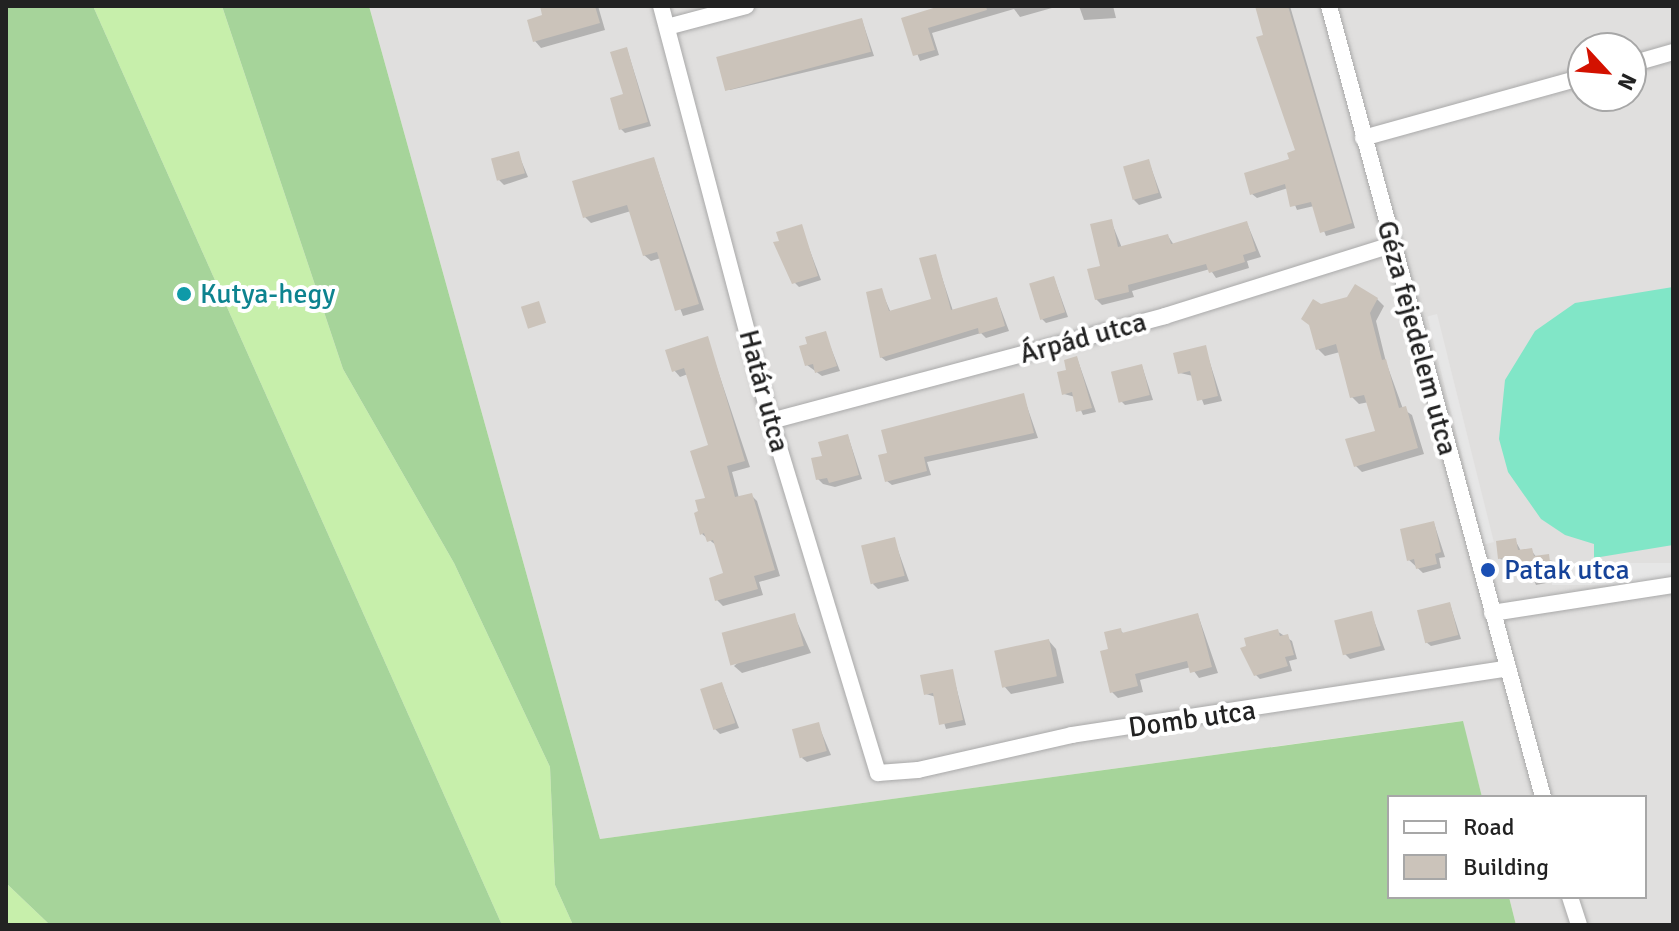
<!DOCTYPE html>
<html>
<head>
<meta charset="utf-8">
<style>
	body { margin:0 }
	#map { position:relative; width:1679px; height:931px; overflow:hidden; background:#f2f0e8; font-family:Signika,sans-serif }
	div>[style] { position:absolute }
	.residential>* { inset:0; background:#e0dfde }
	.grass>* { inset:0; background:#c7efab }
	.forest>* { inset:0; background:#a6d49a }
	.pitch>* { inset:0; background:#81e6c7 }
	.parking>* { inset:0; background:#e6e6e6; transform-origin:0 0 }
	.shadow>* { inset:0; background:#0003 }
	.building>* { inset:0; background:#cbc3ba; transform-origin:0 0 }
	.roads { filter:drop-shadow(0 0 2px #a9a9a9) drop-shadow(0 0 2px #a9a9a9) }
	.street>* { height:16px; margin:-8px; padding:0 8px; transform-origin:8px; border-radius:8px; background:#fff }
	.dots>* { width:22px; height:22px; translate:-50% -50%; box-sizing:border-box; border:4px solid #fff; border-radius:50% }
	span { translate:-50% -50%; white-space:nowrap; text-align:center; line-height:1.15; -webkit-text-stroke:8px #fff; paint-order:stroke }
	.culture-label { font-size:28px; color:#0d838f }
	.left { translate:0 -50%; text-align:left }
	.street-label { font-size:28px; color:#222 }
	.transit-label { font-size:28px; color:#164399 }
	.frame { position:absolute; inset:0; border:8px solid #222; pointer-events:none }
	.legend { position:absolute; left:1387px; top:795px; width:260px; height:104px; box-sizing:border-box; background:#fff; border:2px solid #a7a7a7; margin:0; padding:10px 14px; list-style:none; font-size:24px; color:#222 }
	.legend li { display:flex; align-items:center; gap:16px; height:40px }
	.legend b { width:40px; border:2px solid #a7a7a7 }
	.north { position:absolute; left:1567px; top:32px; width:80px; height:80px; box-sizing:border-box; background:#fff; border:2px solid #a7a7a7; border-radius:50%; rotate:116deg; font-size:22px; font-weight:700; line-height:32px; text-align:center; color:#222 }
	.north::after { content:''; display:block; margin:auto; width:28px; height:36px; background:#d31100; clip-path:polygon(50% 0,100% 100%,50% 72%,0 100%) }
</style>
</head>
<body>
<div id="map">
	<div class="residential">
		<div style="clip-path:polygon(evenodd,369px 6px,1673px 6px,1673px 925px,1516px 925px,1509px 897px,1645px 897px,1645px 797px,1482px 797px,1462px 721px,600px 839px,369px 6px,1583px 48px,1631px 48px,1631px 96px,1583px 96px,1583px 48px)"></div>
	</div>
	<div class="grass">
		<div style="clip-path:polygon(93px 6px,222px 6px,343px 369px,454px 563px,550px 767px,555px 885px,573px 925px,502px 925px)"></div>
		<div style="clip-path:polygon(6px 883px,50px 925px,6px 925px)"></div>
	</div>
	<div class="forest">
		<div style="clip-path:polygon(6px 6px,93px 6px,502px 925px,50px 925px,6px 883px)"></div>
		<div style="clip-path:polygon(222px 6px,369px 6px,600px 839px,1463px 721px,1482px 797px,1389px 797px,1389px 897px,1509px 897px,1516px 925px,573px 925px,555px 885px,550px 767px,454px 563px,343px 369px)"></div>
	</div>
	<div class="pitch">
		<div style="clip-path:polygon(1673px 287px,1673px 545px,1594px 558px,1594px 544px,1565px 535px,1541px 519px,1508px 472px,1499px 439px,1505px 380px,1535px 331px,1575px 303px)"></div>
	</div>
	<div class="parking">
		<div style="left:1437px;top:314px;width:235px;height:10px;rotate:76deg"></div>
		<div style="left:1673px;top:563px;width:22px;height:121px;rotate:90deg"></div>
	</div>
	<div class="shadow">
		<div style="clip-path:polygon(542px 6px,598px 6px,605px 30px,541px 48px,535px 41px,545px 16px)"></div>
		<div style="clip-path:polygon(947px 6px,1059px 6px,1020px 17px,1014px 9px,932px 33px,939px 55px,920px 61px,904px 19px)"></div>
		<div style="clip-path:polygon(1079px 6px,1113px 6px,1116px 18px,1084px 20px)"></div>
		<div style="clip-path:polygon(1257px 6px,1290px 6px,1355px 228px,1326px 236px,1314px 206px,1297px 210px,1288px 188px,1257px 198px,1252px 194px,1297px 152px)"></div>
		<div style="clip-path:polygon(862px 20px,874px 56px,730px 90px,726px 86px)"></div>
		<div style="clip-path:polygon(627px 49px,651px 126px,625px 133px,621px 129px)"></div>
		<div style="clip-path:polygon(518px 153px,528px 177px,504px 185px,499px 180px)"></div>
		<div style="clip-path:polygon(654px 159px,704px 310px,683px 316px,661px 258px,651px 261px,644px 255px,631px 211px,591px 223px,585px 217px)"></div>
		<div style="clip-path:polygon(1149px 162px,1162px 198px,1139px 205px,1134px 200px)"></div>
		<div style="clip-path:polygon(1111px 221px,1122px 248px,1168px 236px,1174px 245px,1247px 223px,1261px 257px,1247px 261px,1249px 268px,1216px 278px,1210px 269px,1132px 291px,1134px 297px,1102px 305px,1096px 299px)"></div>
		<div style="clip-path:polygon(801px 227px,821px 280px,799px 287px,794px 282px)"></div>
		<div style="clip-path:polygon(935px 256px,953px 311px,997px 299px,1009px 331px,986px 338px,981px 333px,886px 361px,881px 357px,881px 290px,891px 313px,933px 301px)"></div>
		<div style="clip-path:polygon(1054px 278px,1068px 317px,1046px 323px,1041px 318px)"></div>
		<div style="clip-path:polygon(1377px 299px,1384px 306px,1376px 321px,1386px 362px,1403px 409px,1412px 415px,1424px 454px,1362px 472px,1355px 465px,1377px 432px,1369px 402px,1359px 404px,1352px 397px,1340px 352px,1325px 356px,1318px 349px,1321px 306px)"></div>
		<div style="clip-path:polygon(825px 333px,840px 371px,822px 376px,807px 365px)"></div>
		<div style="clip-path:polygon(707px 338px,750px 467px,732px 472px,739px 498px,751px 495px,757px 501px,780px 576px,759px 582px,763px 595px,723px 606px,717px 600px,726px 575px,717px 546px,702px 534px,711px 447px,688px 374px,680px 377px,674px 370px)"></div>
		<div style="clip-path:polygon(1205px 347px,1222px 401px,1204px 405px,1193px 376px,1180px 373px)"></div>
		<div style="clip-path:polygon(1077px 358px,1096px 412px,1083px 415px,1075px 397px,1064px 394px)"></div>
		<div style="clip-path:polygon(1142px 366px,1153px 400px,1125px 405px,1120px 400px)"></div>
		<div style="clip-path:polygon(1023px 395px,1038px 438px,927px 462px,931px 475px,892px 485px,887px 481px,881px 457px)"></div>
		<div style="clip-path:polygon(848px 436px,862px 479px,835px 487px,823px 484px,818px 479px,824px 457px)"></div>
		<div style="clip-path:polygon(1434px 523px,1445px 557px,1439px 558px,1441px 568px,1423px 573px,1409px 560px)"></div>
		<div style="clip-path:polygon(894px 539px,909px 581px,878px 589px,873px 584px)"></div>
		<div style="clip-path:polygon(1515px 540px,1521px 551px,1531px 550px,1537px 558px,1553px 561px,1556px 581px,1536px 585px,1531px 573px,1520px 575px,1514px 562px,1500px 559px)"></div>
		<div style="clip-path:polygon(1450px 604px,1461px 639px,1431px 646px,1426px 642px)"></div>
		<div style="clip-path:polygon(1371px 613px,1385px 650px,1350px 659px,1345px 654px)"></div>
		<div style="clip-path:polygon(794px 615px,811px 653px,742px 673px,734px 666px)"></div>
		<div style="clip-path:polygon(1198px 615px,1218px 673px,1199px 678px,1191px 667px,1140px 680px,1143px 692px,1118px 698px,1112px 692px,1110px 651px,1120px 630px,1124px 634px)"></div>
		<div style="clip-path:polygon(1277px 631px,1292px 641px,1297px 659px,1289px 661px,1292px 671px,1260px 679px,1255px 674px)"></div>
		<div style="clip-path:polygon(1049px 641px,1056px 649px,1064px 683px,1011px 694px,1004px 686px)"></div>
		<div style="clip-path:polygon(952px 671px,966px 725px,946px 729px,936px 697px,926px 694px)"></div>
		<div style="clip-path:polygon(722px 684px,739px 728px,720px 734px,715px 729px)"></div>
		<div style="clip-path:polygon(818px 724px,831px 755px,807px 762px,802px 758px)"></div>
	</div>
	<div class="building">
		<div style="clip-path:polygon(540px 6px,595px 6px,600px 23px,533px 42px,527px 20px,542px 15px)"></div>
		<div style="clip-path:polygon(940px 6px,986px 6px,987px 10px,928px 28px,935px 50px,913px 56px,901px 18px)"></div>
		<div style="clip-path:polygon(1255px 6px,1288px 6px,1352px 223px,1320px 233px,1311px 202px,1290px 207px,1285px 184px,1250px 195px,1244px 173px,1289px 159px,1287px 153px,1295px 150px,1256px 37px,1263px 35px)"></div>
		<div style="left:862px;top:18px;width:35px;height:151px;rotate:75deg"></div>
		<div style="clip-path:polygon(627px 47px,648px 122px,619px 130px,610px 98px,623px 94px,610px 52px)"></div>
		<div style="left:519px;top:151px;width:23px;height:29px;rotate:75deg"></div>
		<div style="clip-path:polygon(654px 157px,699px 304px,675px 311px,657px 252px,643px 256px,627px 205px,583px 218px,572px 181px)"></div>
		<div style="left:1149px;top:159px;width:35px;height:27px;rotate:74deg"></div>
		<div style="clip-path:polygon(1112px 219px,1118px 247px,1168px 234px,1171px 244px,1247px 221px,1256px 251px,1243px 255px,1245px 262px,1209px 273px,1206px 264px,1128px 285px,1129px 292px,1095px 300px,1087px 269px,1100px 266px,1090px 224px)"></div>
		<div style="clip-path:polygon(802px 224px,818px 276px,792px 284px,773px 242px,779px 241px,776px 232px)"></div>
		<div style="clip-path:polygon(936px 254px,951px 310px,997px 297px,1005px 326px,979px 334px,978px 328px,880px 358px,866px 292px,882px 288px,889px 311px,931px 299px,919px 258px)"></div>
		<div style="left:1054px;top:276px;width:38px;height:26px;rotate:73deg"></div>
		<div style="clip-path:polygon(1355px 284px,1378px 298px,1370px 313px,1382px 360px,1386px 359px,1399px 408px,1406px 406px,1418px 448px,1354px 467px,1345px 439px,1375px 431px,1364px 395px,1350px 398px,1336px 344px,1316px 350px,1309px 325px,1301px 319px,1313px 299px,1321px 304px,1347px 297px)"></div>
		<div style="left:539px;top:301px;width:23px;height:19px;rotate:72deg"></div>
		<div style="clip-path:polygon(826px 331px,837px 366px,815px 373px,813px 364px,805px 366px,799px 346px,807px 344px,805px 337px)"></div>
		<div style="clip-path:polygon(708px 336px,745px 461px,727px 466px,735px 497px,752px 493px,775px 570px,754px 576px,758px 589px,715px 601px,709px 578px,723px 573px,713px 540px,707px 542px,704px 533px,700px 535px,694px 513px,698px 511px,695px 500px,705px 498px,690px 451px,708px 445px,684px 368px,672px 372px,665px 350px)"></div>
		<div style="clip-path:polygon(1206px 345px,1218px 396px,1197px 401px,1190px 371px,1178px 374px,1173px 353px)"></div>
		<div style="clip-path:polygon(1077px 356px,1092px 408px,1076px 412px,1072px 392px,1062px 395px,1057px 372px,1066px 370px,1064px 360px)"></div>
		<div style="left:1142px;top:364px;width:32px;height:32px;rotate:76deg"></div>
		<div style="clip-path:polygon(1024px 393px,1034px 433px,924px 457px,927px 471px,885px 482px,878px 455px,887px 453px,881px 430px)"></div>
		<div style="clip-path:polygon(848px 434px,859px 475px,829px 483px,827px 478px,816px 480px,811px 458px,822px 456px,818px 442px)"></div>
		<div style="clip-path:polygon(1434px 521px,1441px 552px,1435px 554px,1437px 564px,1416px 569px,1414px 559px,1407px 561px,1400px 529px)"></div>
		<div style="left:895px;top:537px;width:40px;height:35px;rotate:76deg"></div>
		<div style="clip-path:polygon(1516px 538px,1518px 550px,1532px 548px,1534px 556px,1549px 554px,1552px 577px,1530px 581px,1528px 569px,1514px 571px,1512px 557px,1498px 559px,1496px 541px)"></div>
		<div style="left:1450px;top:602px;width:34px;height:34px;rotate:76deg"></div>
		<div style="left:1372px;top:611px;width:36px;height:39px;rotate:76deg"></div>
		<div style="left:795px;top:613px;width:34px;height:76px;rotate:75deg"></div>
		<div style="clip-path:polygon(1198px 613px,1212px 667px,1190px 673px,1187px 661px,1135px 674px,1138px 686px,1110px 693px,1100px 651px,1108px 649px,1104px 632px,1121px 628px,1122px 633px)"></div>
		<div style="clip-path:polygon(1278px 629px,1280px 636px,1288px 634px,1294px 655px,1285px 657px,1288px 666px,1254px 676px,1240px 648px,1246px 646px,1244px 638px)"></div>
		<div style="left:1049px;top:639px;width:38px;height:56px;rotate:78deg"></div>
		<div style="clip-path:polygon(953px 669px,963px 720px,939px 725px,933px 693px,924px 695px,920px 675px)"></div>
		<div style="left:722px;top:682px;width:43px;height:23px;rotate:72deg"></div>
		<div style="left:819px;top:722px;width:30px;height:28px;rotate:75deg"></div>
	</div>
	<div class="roads">
		<div class="street">
			<div style="left:661px;top:6px;width:429px;rotate:75.2deg"></div>
			<div style="left:771px;top:421px;width:368px;rotate:73.1deg"></div>
			<div style="left:878px;top:773px;width:40px;rotate:-4.3deg"></div>
			<div style="left:918px;top:770px;width:158px;rotate:-12.8deg"></div>
			<div style="left:1072px;top:735px;width:441px;rotate:-8.7deg"></div>
			<div style="left:1329px;top:6px;width:819px;rotate:74.86deg"></div>
			<div style="left:667px;top:27px;width:82px;rotate:-14.9deg"></div>
			<div style="left:1631px;top:64px;width:44px;rotate:-15.9deg"></div>
			<div style="left:1363px;top:138px;width:228px;rotate:-15.5deg"></div>
			<div style="left:771px;top:421px;width:408px;rotate:-14.9deg"></div>
			<div style="left:1165px;top:316px;width:238px;rotate:-17.4deg"></div>
			<div style="left:1492px;top:613px;width:183px;rotate:-8.8deg"></div>
			<div style="left:1570px;top:897px;width:29px;rotate:72deg"></div>
		</div>
	</div>
	<div class="dots">
		<div style="left:184px;top:294px;background:#0f9aa8"></div>
		<div style="left:1488px;top:570px;background:#1a4fb4"></div>
	</div>
	<div class="culture-label">
		<span class="left" style="left:200px;top:294px">Kutya-hegy</span>
	</div>
	<div class="street-label">
		<span style="left:1083px;top:338px;rotate:-15deg">Árpád utca</span>
		<span style="left:1417px;top:338px;rotate:75deg">Géza fejedelem utca</span>
		<span style="left:764px;top:391px;rotate:75deg">Határ utca</span>
		<span style="left:1192px;top:719px;rotate:-8deg">Domb utca</span>
	</div>
	<div class="transit-label">
		<span class="left" style="left:1504px;top:570px">Patak utca</span>
	</div>
	<div class="frame"></div>
	<ul class="legend">
	<li><b style="height:10px;background:#fff"></b>Road</li>
	<li><b style="height:22px;background:#cbc3ba"></b>Building</li>
	</ul>
	<div class="north">N</div>
</div>
</body>
</html>
